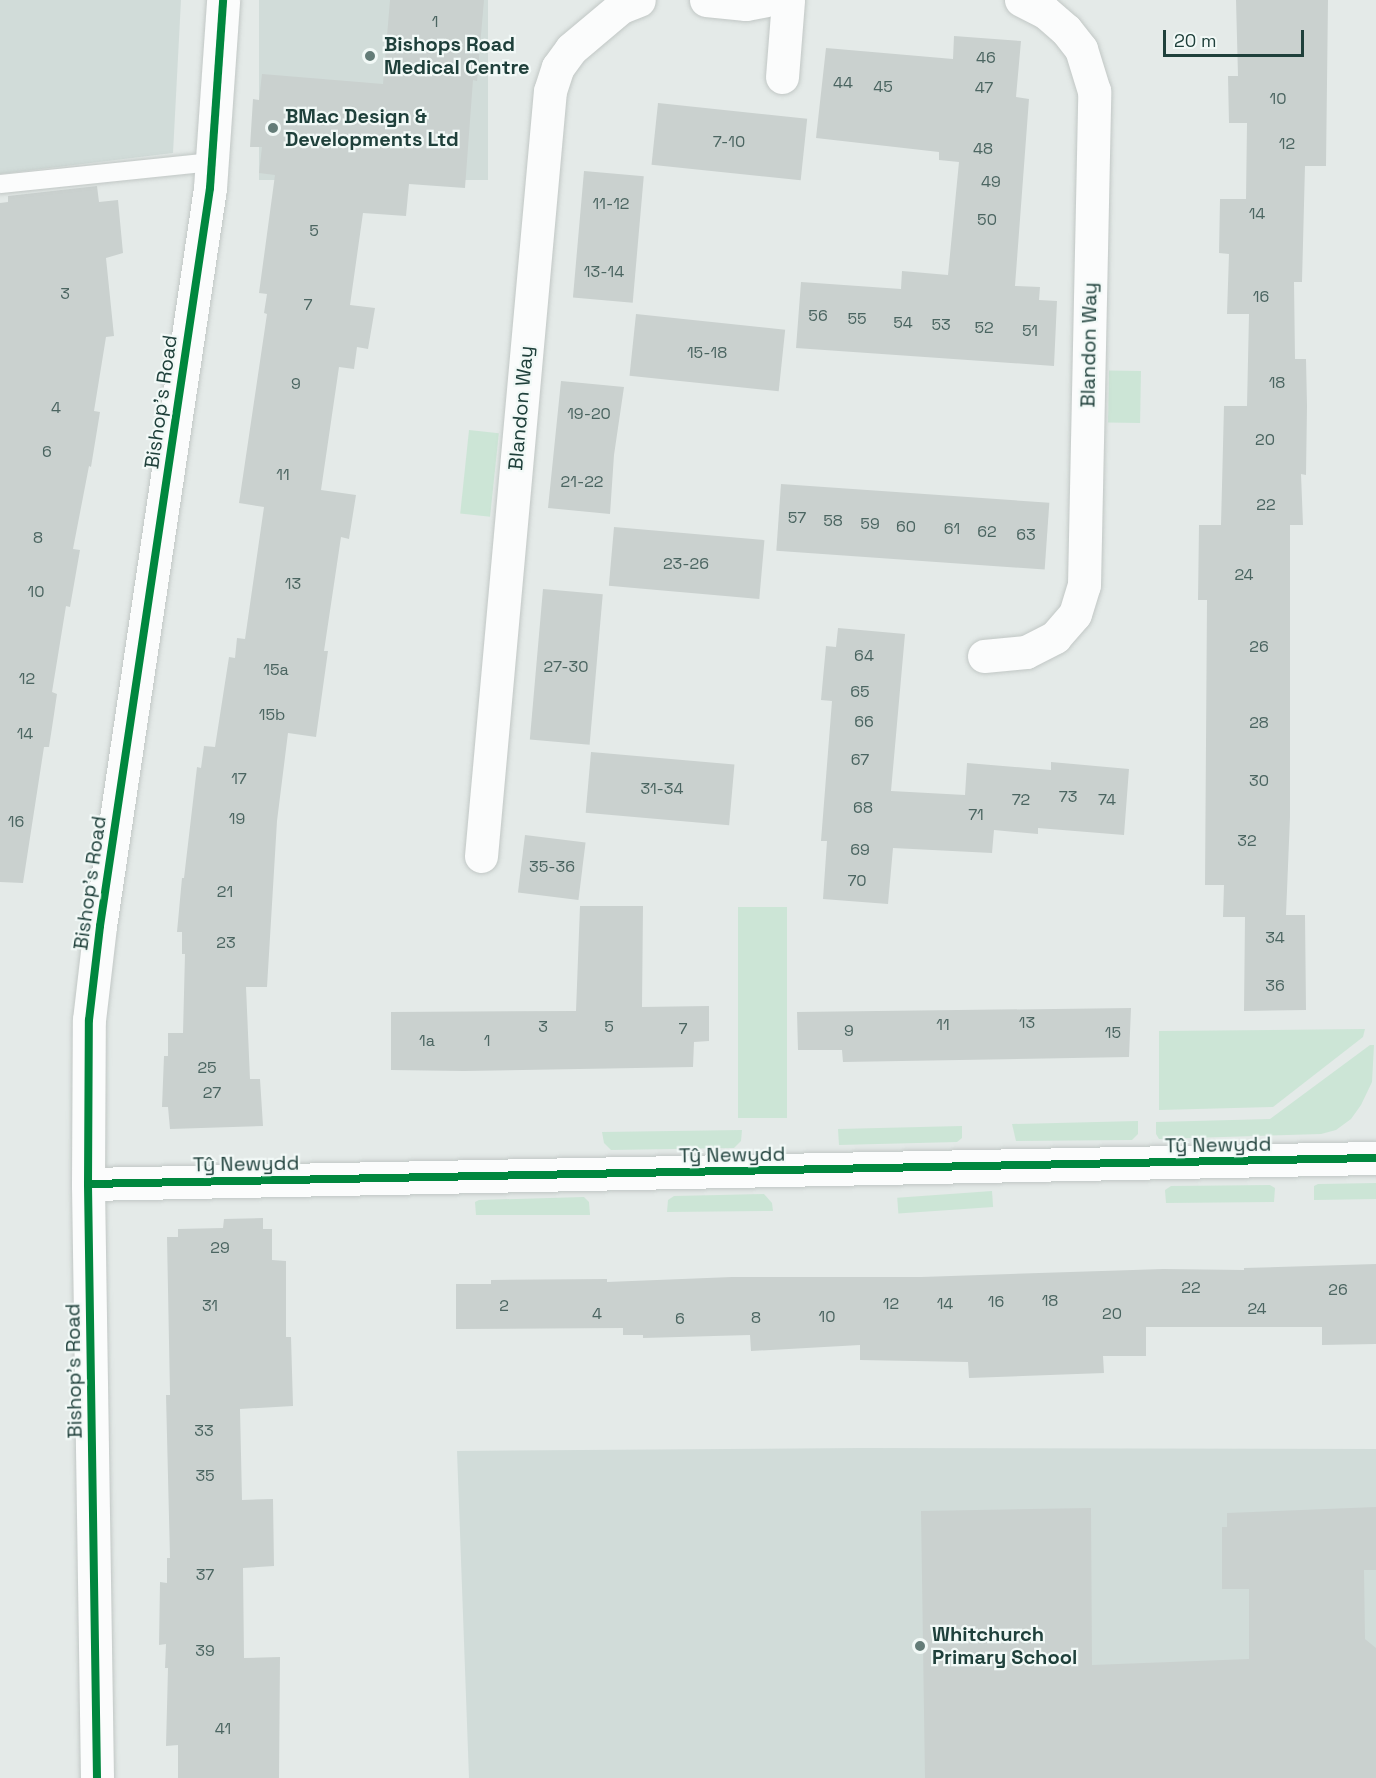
<!DOCTYPE html>
<html>
<head>
<meta charset="utf-8">
<style>
	body { margin:0 }
	#map { position:relative; width:1376px; height:1778px; overflow:hidden; background:#e4eae8; font-family:"Space Grotesk",sans-serif }
	div>[style] { position:absolute }
	.built>* { inset:0; background:#d1dcd9; transform-origin:0 0 }
	.green>* { inset:0; background:#cce5d6; transform-origin:0 0 }
	.building>* { inset:0; background:#cad1cf; transform-origin:0 0 }
	.roads { filter:drop-shadow(0 0 2px #c1c7c5) drop-shadow(0 0 2px #c1c7c5) }
	.lane>* { height:18px; margin:-9px; padding:0 9px; transform-origin:9px; border-radius:9px; background:#fbfcfc }
	.street>* { height:33px; margin:-16.5px; padding:0 16.5px; transform-origin:16.5px; border-radius:16.5px; background:#fbfcfc }
	.cycleway>* { height:8px; margin:-4px; padding:0 4px; transform-origin:4px; border-radius:4px; background:#00873e }
	.dots>* { width:16px; height:16px; translate:-50% -50%; box-sizing:border-box; border:3px solid #f2f9f7; border-radius:50% }
	span { translate:-50% -50%; white-space:nowrap; text-align:center; line-height:1.15; -webkit-text-stroke:4.5px #f2f9f7; paint-order:stroke }
	.number-label { font-size:16px; color:#4b6561 }
	.number-label span { -webkit-text-stroke-width:0 }
	.poi-label { font-size:20px; color:#1f403b; font-weight:700 }
	.left { translate:0 -50%; text-align:left }
	.street-label { font-size:20px; color:#1f403b }
	.scale { position:absolute; left:1163px; top:30px; width:141px; height:27px; box-sizing:border-box; border:3px solid #1f403b; border-top:0; padding-left:8px; font-size:18px; line-height:21px; white-space:nowrap; color:#1f403b; -webkit-text-stroke:4px #f2f9f7; paint-order:stroke }
</style>
</head>
<body>
<div id="map">
	<div class="built">
		<div style="clip-path:polygon(0 0,181px 0,173px 153px,0 174px)"></div>
		<div style="left:259px;top:0;width:229px;height:180px"></div>
		<div style="clip-path:polygon(861px 1448px,1376px 1449px,1376px 1778px,469px 1778px,457px 1451px)"></div>
	</div>
	<div class="green">
		<div style="left:1141px;top:371px;width:52px;height:32px;rotate:91deg"></div>
		<div style="left:469px;top:430px;width:30px;height:84px;rotate:6deg"></div>
		<div style="left:738px;top:907px;width:49px;height:211px"></div>
		<div style="clip-path:polygon(1365px 1029px,1363px 1037px,1273px 1107px,1159px 1110px,1159px 1031px)"></div>
		<div style="clip-path:polygon(1370px 1045px,1374px 1045px,1372px 1082px,1361px 1105px,1351px 1119px,1336px 1130px,1321px 1134px,1159px 1139px,1156px 1134px,1156px 1122px,1270px 1119px)"></div>
		<div style="clip-path:polygon(1138px 1121px,1138px 1134px,1132px 1140px,1016px 1141px,1012px 1124px)"></div>
		<div style="clip-path:polygon(962px 1126px,962px 1138px,957px 1142px,839px 1145px,838px 1129px)"></div>
		<div style="clip-path:polygon(742px 1130px,741px 1141px,734px 1148px,611px 1150px,604px 1143px,602px 1132px)"></div>
		<div style="clip-path:polygon(1376px 1183px,1376px 1199px,1314px 1200px,1314px 1186px,1318px 1184px)"></div>
		<div style="clip-path:polygon(1270px 1185px,1275px 1188px,1274px 1202px,1166px 1203px,1165px 1190px,1171px 1186px)"></div>
		<div style="left:992px;top:1191px;width:16px;height:95px;rotate:86deg"></div>
		<div style="clip-path:polygon(764px 1194px,772px 1203px,773px 1211px,667px 1212px,668px 1200px,674px 1196px)"></div>
		<div style="clip-path:polygon(584px 1197px,589px 1202px,590px 1215px,476px 1215px,475px 1202px,479px 1200px)"></div>
	</div>
	<div class="building">
		<div style="clip-path:polygon(390px 0,484px 0,477px 81px,473px 80px,465px 188px,409px 184px,406px 216px,363px 213px,350px 305px,375px 308px,368px 349px,357px 347px,354px 369px,339px 367px,321px 490px,356px 495px,349px 539px,341px 537px,324px 651px,328px 651px,316px 737px,288px 733px,277px 821px,267px 987px,246px 987px,250px 1079px,260px 1079px,263px 1126px,170px 1129px,168px 1107px,162px 1107px,164px 1056px,168px 1056px,168px 1033px,183px 1033px,185px 954px,182px 954px,182px 932px,177px 932px,182px 878px,184px 878px,197px 767px,201px 768px,204px 746px,215px 747px,229px 657px,235px 658px,237px 638px,245px 639px,264px 507px,239px 503px,267px 314px,264px 313px,267px 294px,259px 293px,275px 175px,259px 173px,262px 147px,250px 147px,253px 99px,259px 100px,262px 74px,383px 84px)"></div>
		<div style="clip-path:polygon(1236px 0,1328px 0,1326px 166px,1305px 166px,1302px 282px,1294px 282px,1295px 359px,1306px 359px,1307px 406px,1306px 475px,1301px 474px,1303px 525px,1290px 525px,1290px 817px,1286px 915px,1305px 915px,1306px 1010px,1244px 1011px,1245px 917px,1223px 917px,1224px 885px,1205px 885px,1207px 600px,1198px 600px,1199px 525px,1221px 525px,1224px 406px,1247px 406px,1249px 314px,1227px 314px,1229px 254px,1219px 253px,1220px 199px,1246px 199px,1247px 123px,1229px 123px,1228px 76px,1238px 76px)"></div>
		<div style="clip-path:polygon(954px 36px,1021px 41px,1016px 97px,1029px 99px,1015px 286px,1040px 287px,1039px 300px,1057px 301px,1054px 366px,796px 348px,801px 282px,901px 289px,902px 271px,948px 275px,959px 162px,939px 160px,939px 152px,816px 138px,826px 48px,953px 59px)"></div>
		<div style="left:658px;top:103px;width:150px;height:62px;rotate:6deg"></div>
		<div style="left:584px;top:171px;width:60px;height:127px;rotate:5deg"></div>
		<div style="clip-path:polygon(97px 186px,99px 202px,118px 200px,123px 253px,106px 258px,114px 336px,106px 337px,94px 411px,100px 412px,91px 467px,89px 466px,73px 549px,80px 550px,70px 607px,66px 606px,52px 692px,57px 694px,53px 721px,49px 747px,44px 747px,23px 883px,0 882px,0 203px,8px 202px,8px 196px)"></div>
		<div style="left:636px;top:314px;width:150px;height:62px;rotate:6deg"></div>
		<div style="clip-path:polygon(561px 381px,624px 387px,614px 455px,610px 514px,548px 508px)"></div>
		<div style="left:781px;top:484px;width:269px;height:67px;rotate:4deg"></div>
		<div style="left:614px;top:527px;width:151px;height:59px;rotate:5deg"></div>
		<div style="left:543px;top:589px;width:60px;height:151px;rotate:5deg"></div>
		<div style="clip-path:polygon(838px 628px,905px 634px,891px 791px,965px 795px,967px 763px,1051px 770px,1051px 762px,1129px 769px,1124px 835px,1038px 828px,1038px 834px,994px 830px,992px 853px,893px 848px,888px 904px,823px 899px,827px 841px,821px 841px,832px 701px,821px 700px,826px 646px,836px 647px)"></div>
		<div style="left:591px;top:752px;width:144px;height:61px;rotate:5deg"></div>
		<div style="left:525px;top:835px;width:61px;height:58px;rotate:7deg"></div>
		<div style="clip-path:polygon(580px 906px,643px 906px,642px 1007px,709px 1006px,709px 1041px,694px 1042px,693px 1067px,464px 1071px,391px 1070px,391px 1012px,576px 1011px)"></div>
		<div style="clip-path:polygon(1131px 1008px,1129px 1057px,843px 1062px,842px 1050px,798px 1050px,797px 1012px)"></div>
		<div style="clip-path:polygon(263px 1218px,263px 1229px,272px 1229px,272px 1260px,286px 1261px,286px 1337px,291px 1337px,293px 1406px,240px 1409px,242px 1500px,273px 1499px,274px 1566px,243px 1568px,244px 1658px,280px 1657px,279px 1778px,178px 1778px,178px 1745px,166px 1746px,168px 1668px,165px 1668px,166px 1644px,159px 1645px,160px 1582px,167px 1583px,167px 1558px,170px 1558px,166px 1395px,170px 1395px,167px 1237px,178px 1237px,178px 1229px,223px 1228px,224px 1219px)"></div>
		<div style="clip-path:polygon(1376px 1264px,1376px 1344px,1322px 1345px,1322px 1327px,1146px 1327px,1146px 1356px,1103px 1356px,1104px 1373px,969px 1378px,968px 1362px,860px 1360px,860px 1345px,751px 1351px,750px 1335px,643px 1338px,643px 1335px,623px 1335px,623px 1328px,456px 1329px,456px 1284px,491px 1284px,491px 1280px,607px 1279px,607px 1282px,732px 1277px,921px 1277px,1163px 1269px,1244px 1270px,1244px 1268px)"></div>
		<div style="clip-path:polygon(1376px 1507px,1376px 1570px,1364px 1570px,1365px 1639px,1376px 1648px,1376px 1778px,925px 1778px,921px 1511px,1091px 1508px,1092px 1665px,1249px 1659px,1249px 1589px,1222px 1589px,1222px 1527px,1227px 1527px,1227px 1513px)"></div>
	</div>
	<div class="roads">
		<div class="lane">
			<div style="left:0;top:184px;width:214px;rotate:-5.9deg"></div>
		</div>
		<div class="street">
			<div style="left:706px;top:0;width:40px;rotate:5.7deg"></div>
			<div style="left:746px;top:4px;width:20px;rotate:-11deg"></div>
			<div style="left:782px;top:77px;width:77px;rotate:-85.5deg"></div>
			<div style="left:984px;top:656px;width:42px;rotate:-5.4deg"></div>
			<div style="left:1026px;top:652px;width:33px;rotate:-27deg"></div>
			<div style="left:1055px;top:637px;width:30px;rotate:-49deg"></div>
			<div style="left:1075px;top:614px;width:30px;rotate:-73deg"></div>
			<div style="left:1084px;top:585px;width:494px;rotate:-88.8deg"></div>
			<div style="left:1094px;top:91px;width:44px;rotate:-107.2deg"></div>
			<div style="left:1081px;top:49px;width:24px;rotate:-128deg"></div>
			<div style="left:1066px;top:30px;width:28px;rotate:-139deg"></div>
			<div style="left:1045px;top:12px;width:27px;rotate:-153deg"></div>
			<div style="left:481px;top:856px;width:768px;rotate:-84.85deg"></div>
			<div style="left:550px;top:91px;width:25px;rotate:-72deg"></div>
			<div style="left:558px;top:67px;width:22px;rotate:-54deg"></div>
			<div style="left:571px;top:49px;width:65px;rotate:-40deg"></div>
			<div style="left:621px;top:7px;width:19px;rotate:-21deg"></div>
			<div style="left:88px;top:1184px;width:1288px;rotate:-1.16deg"></div>
			<div style="left:97px;top:1778px;width:594px;rotate:-90.87deg"></div>
			<div style="left:88px;top:1184px;width:164px;rotate:-89.7deg"></div>
			<div style="left:89px;top:1020px;width:95px;rotate:-83.3deg"></div>
			<div style="left:100px;top:926px;width:746px;rotate:-81.52deg"></div>
			<div style="left:210px;top:188px;width:188px;rotate:-86deg"></div>
		</div>
	</div>
	<div class="cycleway">
		<div style="left:88px;top:1184px;width:1288px;rotate:-1.16deg"></div>
		<div style="left:97px;top:1778px;width:594px;rotate:-90.87deg"></div>
		<div style="left:88px;top:1184px;width:164px;rotate:-89.7deg"></div>
		<div style="left:89px;top:1020px;width:95px;rotate:-83.3deg"></div>
		<div style="left:100px;top:926px;width:746px;rotate:-81.52deg"></div>
		<div style="left:210px;top:188px;width:188px;rotate:-86deg"></div>
	</div>
	<div class="dots">
		<div style="left:370px;top:56px;background:#647c78"></div>
		<div style="left:273px;top:128px;background:#647c78"></div>
		<div style="left:920px;top:1646px;background:#647c78"></div>
	</div>
	<div class="number-label">
		<span style="left:435px;top:22px">1</span>
		<span style="left:986px;top:58px">46</span>
		<span style="left:843px;top:83px">44</span>
		<span style="left:883px;top:87px">45</span>
		<span style="left:984px;top:88px">47</span>
		<span style="left:1278px;top:99px">10</span>
		<span style="left:729px;top:142px">7-10</span>
		<span style="left:1287px;top:144px">12</span>
		<span style="left:983px;top:149px">48</span>
		<span style="left:991px;top:182px">49</span>
		<span style="left:611px;top:204px">11-12</span>
		<span style="left:1257px;top:214px">14</span>
		<span style="left:987px;top:220px">50</span>
		<span style="left:314px;top:231px">5</span>
		<span style="left:604px;top:272px">13-14</span>
		<span style="left:65px;top:294px">3</span>
		<span style="left:1261px;top:297px">16</span>
		<span style="left:308px;top:305px">7</span>
		<span style="left:818px;top:316px">56</span>
		<span style="left:857px;top:319px">55</span>
		<span style="left:903px;top:323px">54</span>
		<span style="left:941px;top:325px">53</span>
		<span style="left:984px;top:328px">52</span>
		<span style="left:1030px;top:331px">51</span>
		<span style="left:707px;top:353px">15-18</span>
		<span style="left:1277px;top:383px">18</span>
		<span style="left:296px;top:384px">9</span>
		<span style="left:56px;top:408px">4</span>
		<span style="left:589px;top:414px">19-20</span>
		<span style="left:1265px;top:440px">20</span>
		<span style="left:47px;top:452px">6</span>
		<span style="left:283px;top:475px">11</span>
		<span style="left:582px;top:482px">21-22</span>
		<span style="left:1266px;top:505px">22</span>
		<span style="left:797px;top:518px">57</span>
		<span style="left:833px;top:521px">58</span>
		<span style="left:870px;top:524px">59</span>
		<span style="left:906px;top:527px">60</span>
		<span style="left:952px;top:529px">61</span>
		<span style="left:987px;top:532px">62</span>
		<span style="left:1026px;top:535px">63</span>
		<span style="left:38px;top:538px">8</span>
		<span style="left:686px;top:564px">23-26</span>
		<span style="left:1244px;top:575px">24</span>
		<span style="left:293px;top:584px">13</span>
		<span style="left:36px;top:592px">10</span>
		<span style="left:1259px;top:647px">26</span>
		<span style="left:864px;top:656px">64</span>
		<span style="left:566px;top:667px">27-30</span>
		<span style="left:276px;top:670px">15a</span>
		<span style="left:27px;top:679px">12</span>
		<span style="left:860px;top:692px">65</span>
		<span style="left:272px;top:715px">15b</span>
		<span style="left:864px;top:722px">66</span>
		<span style="left:1259px;top:723px">28</span>
		<span style="left:25px;top:734px">14</span>
		<span style="left:860px;top:760px">67</span>
		<span style="left:239px;top:779px">17</span>
		<span style="left:1259px;top:781px">30</span>
		<span style="left:662px;top:789px">31-34</span>
		<span style="left:1068px;top:797px">73</span>
		<span style="left:1021px;top:800px">72</span>
		<span style="left:1107px;top:800px">74</span>
		<span style="left:863px;top:808px">68</span>
		<span style="left:976px;top:815px">71</span>
		<span style="left:237px;top:819px">19</span>
		<span style="left:16px;top:822px">16</span>
		<span style="left:1247px;top:841px">32</span>
		<span style="left:860px;top:850px">69</span>
		<span style="left:552px;top:867px">35-36</span>
		<span style="left:857px;top:881px">70</span>
		<span style="left:225px;top:892px">21</span>
		<span style="left:1275px;top:938px">34</span>
		<span style="left:226px;top:943px">23</span>
		<span style="left:1275px;top:986px">36</span>
		<span style="left:1027px;top:1023px">13</span>
		<span style="left:943px;top:1025px">11</span>
		<span style="left:543px;top:1027px">3</span>
		<span style="left:609px;top:1027px">5</span>
		<span style="left:683px;top:1029px">7</span>
		<span style="left:849px;top:1031px">9</span>
		<span style="left:1113px;top:1033px">15</span>
		<span style="left:427px;top:1041px">1a</span>
		<span style="left:487px;top:1041px">1</span>
		<span style="left:207px;top:1068px">25</span>
		<span style="left:212px;top:1093px">27</span>
		<span style="left:220px;top:1248px">29</span>
		<span style="left:1191px;top:1288px">22</span>
		<span style="left:1338px;top:1290px">26</span>
		<span style="left:1050px;top:1301px">18</span>
		<span style="left:996px;top:1302px">16</span>
		<span style="left:891px;top:1304px">12</span>
		<span style="left:945px;top:1304px">14</span>
		<span style="left:210px;top:1306px">31</span>
		<span style="left:504px;top:1306px">2</span>
		<span style="left:1257px;top:1309px">24</span>
		<span style="left:597px;top:1314px">4</span>
		<span style="left:1112px;top:1314px">20</span>
		<span style="left:827px;top:1317px">10</span>
		<span style="left:756px;top:1318px">8</span>
		<span style="left:680px;top:1319px">6</span>
		<span style="left:204px;top:1431px">33</span>
		<span style="left:205px;top:1476px">35</span>
		<span style="left:205px;top:1575px">37</span>
		<span style="left:205px;top:1651px">39</span>
		<span style="left:223px;top:1729px">41</span>
	</div>
	<div class="poi-label">
		<span class="left" style="left:384px;top:56px">Bishops Road<br>Medical Centre</span>
		<span class="left" style="left:285px;top:128px">BMac Design &amp;<br>Developments Ltd</span>
		<span class="left" style="left:932px;top:1646px">Whitchurch<br>Primary School</span>
	</div>
	<div class="street-label">
		<span style="left:1089px;top:345px;rotate:-89deg">Blandon Way</span>
		<span style="left:161px;top:402px;rotate:-82deg">Bishop's Road</span>
		<span style="left:521px;top:408px;rotate:-85deg">Blandon Way</span>
		<span style="left:90px;top:883px;rotate:-82deg">Bishop's Road</span>
		<span style="left:1218px;top:1145px;rotate:-1deg">Tŷ Newydd</span>
		<span style="left:732px;top:1155px;rotate:-1deg">Tŷ Newydd</span>
		<span style="left:246px;top:1164px;rotate:-1deg">Tŷ Newydd</span>
		<span style="left:74px;top:1371px;rotate:-91deg">Bishop's Road</span>
	</div>
	<div class="scale">20 m</div>
</div>
</body>
</html>
